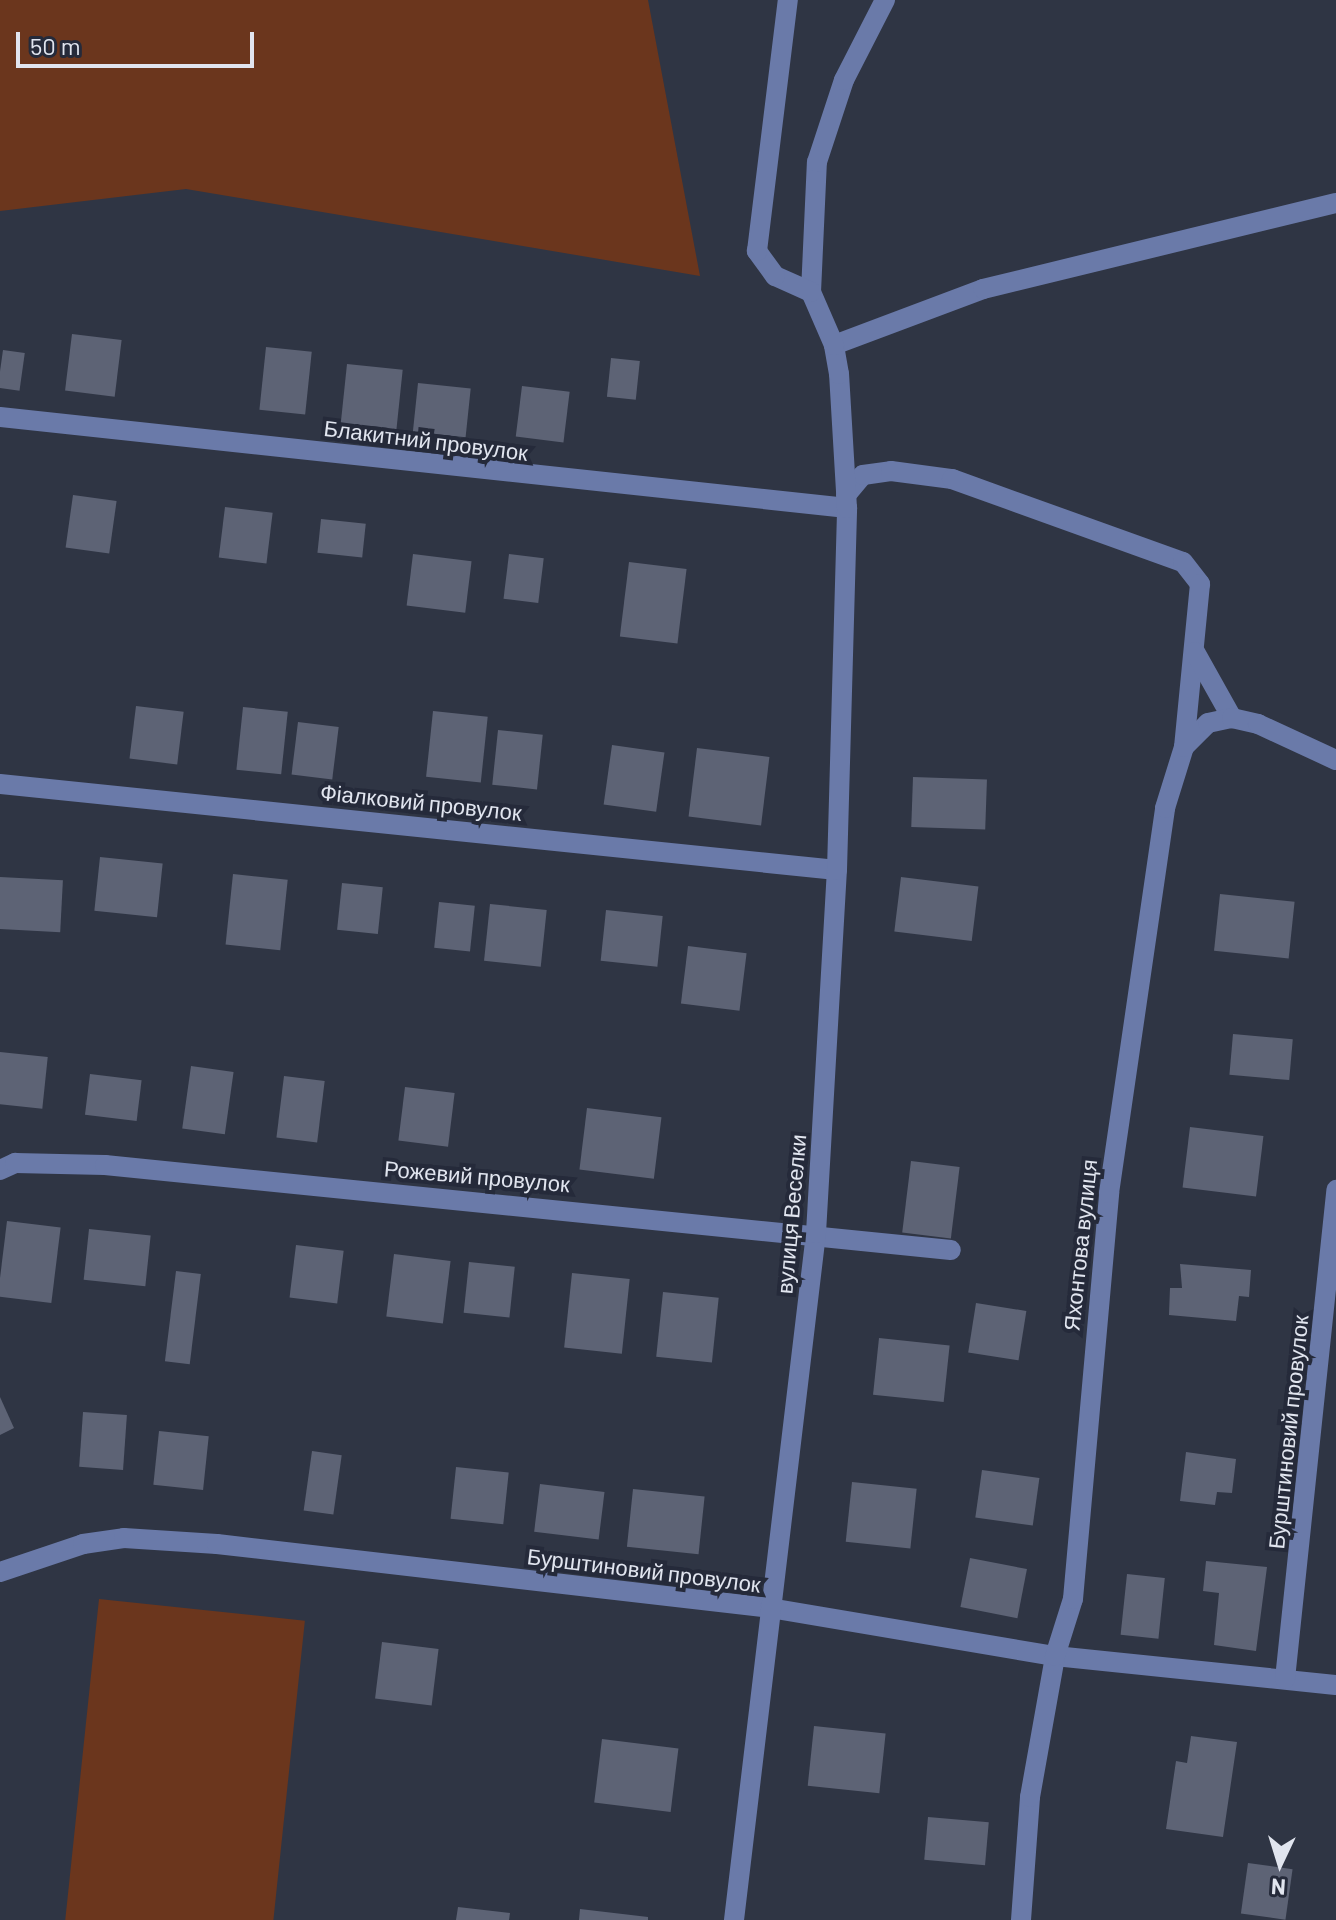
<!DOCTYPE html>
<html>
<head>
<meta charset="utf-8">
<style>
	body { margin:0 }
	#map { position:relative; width:1336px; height:1920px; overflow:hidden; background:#2f3544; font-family:Barlow,sans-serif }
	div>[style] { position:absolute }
	.green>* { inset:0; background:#6b361d; transform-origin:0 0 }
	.building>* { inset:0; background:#5d6375; transform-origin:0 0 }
	.minor>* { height:20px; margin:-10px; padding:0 10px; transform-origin:10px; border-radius:10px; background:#6a7aa9 }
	span { translate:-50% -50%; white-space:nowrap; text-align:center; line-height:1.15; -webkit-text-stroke:8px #252a3a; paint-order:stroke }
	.street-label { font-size:22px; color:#e1e5ef }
	.north { position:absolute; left:1240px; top:1824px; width:80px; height:80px; -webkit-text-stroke:6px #252a3a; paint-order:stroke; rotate:184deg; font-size:22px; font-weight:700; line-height:32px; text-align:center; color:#e1e5ef }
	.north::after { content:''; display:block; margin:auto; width:28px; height:36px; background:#e1e5ef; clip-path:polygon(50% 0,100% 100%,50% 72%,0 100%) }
	.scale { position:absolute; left:16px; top:32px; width:238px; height:36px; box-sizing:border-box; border:4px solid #e1e5ef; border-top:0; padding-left:10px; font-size:24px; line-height:28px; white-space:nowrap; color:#e1e5ef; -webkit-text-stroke:6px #252a3a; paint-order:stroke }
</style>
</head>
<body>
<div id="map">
	<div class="green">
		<div style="clip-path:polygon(0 0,648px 0,700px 276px,186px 189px,0 211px)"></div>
		<div style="left:99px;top:1599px;width:207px;height:323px;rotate:6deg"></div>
	</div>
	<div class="building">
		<div style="left:72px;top:334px;width:50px;height:57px;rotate:7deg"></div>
		<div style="left:266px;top:347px;width:46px;height:63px;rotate:6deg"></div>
		<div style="left:3px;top:350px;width:22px;height:38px;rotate:8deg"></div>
		<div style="left:611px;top:358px;width:29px;height:39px;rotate:6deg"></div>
		<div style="left:347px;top:364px;width:56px;height:61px;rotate:6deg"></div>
		<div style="left:418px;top:383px;width:53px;height:49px;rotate:6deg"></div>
		<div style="left:522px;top:386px;width:48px;height:51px;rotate:7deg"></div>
		<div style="left:73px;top:495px;width:44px;height:53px;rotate:8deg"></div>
		<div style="left:225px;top:507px;width:48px;height:51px;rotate:7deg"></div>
		<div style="left:321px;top:519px;width:45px;height:34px;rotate:6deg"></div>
		<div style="left:413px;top:554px;width:59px;height:52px;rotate:7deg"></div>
		<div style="left:509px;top:554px;width:35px;height:45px;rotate:7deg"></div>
		<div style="left:629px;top:562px;width:58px;height:75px;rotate:7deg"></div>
		<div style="left:136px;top:706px;width:48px;height:53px;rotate:7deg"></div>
		<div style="left:243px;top:707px;width:45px;height:63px;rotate:6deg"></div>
		<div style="left:433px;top:711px;width:55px;height:66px;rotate:6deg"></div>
		<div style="left:298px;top:722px;width:41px;height:53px;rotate:7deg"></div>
		<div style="left:498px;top:730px;width:45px;height:55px;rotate:6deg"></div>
		<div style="left:612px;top:745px;width:53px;height:60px;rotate:8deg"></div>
		<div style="left:697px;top:748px;width:73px;height:69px;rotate:7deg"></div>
		<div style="left:913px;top:777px;width:74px;height:50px;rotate:2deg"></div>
		<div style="left:100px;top:857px;width:63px;height:54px;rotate:6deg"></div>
		<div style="left:233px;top:874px;width:55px;height:71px;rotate:6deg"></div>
		<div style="left:0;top:877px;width:63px;height:52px;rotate:3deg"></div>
		<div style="left:901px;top:877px;width:78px;height:55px;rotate:7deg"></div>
		<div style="left:342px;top:883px;width:41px;height:47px;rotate:6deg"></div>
		<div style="left:1220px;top:894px;width:75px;height:57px;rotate:6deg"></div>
		<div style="left:439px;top:902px;width:36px;height:46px;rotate:6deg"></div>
		<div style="left:490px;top:904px;width:57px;height:57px;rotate:6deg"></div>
		<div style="left:606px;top:910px;width:57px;height:51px;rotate:6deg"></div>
		<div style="left:688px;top:946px;width:59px;height:58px;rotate:7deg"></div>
		<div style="left:1233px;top:1034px;width:60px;height:41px;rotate:5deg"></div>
		<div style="left:0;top:1052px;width:48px;height:52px;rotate:6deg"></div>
		<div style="left:191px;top:1066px;width:43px;height:63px;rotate:8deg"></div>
		<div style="left:90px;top:1074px;width:52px;height:41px;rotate:7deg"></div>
		<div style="left:284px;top:1076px;width:41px;height:62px;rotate:7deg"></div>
		<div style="left:405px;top:1087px;width:50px;height:54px;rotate:7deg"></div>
		<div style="left:587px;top:1108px;width:75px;height:62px;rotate:7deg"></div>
		<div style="left:1190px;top:1127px;width:74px;height:61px;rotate:7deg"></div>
		<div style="left:911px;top:1161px;width:49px;height:72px;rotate:7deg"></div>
		<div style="left:7px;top:1221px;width:54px;height:76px;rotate:7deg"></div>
		<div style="left:89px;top:1229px;width:62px;height:51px;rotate:6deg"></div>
		<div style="left:296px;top:1245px;width:48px;height:53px;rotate:7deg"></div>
		<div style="left:394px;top:1254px;width:57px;height:63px;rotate:7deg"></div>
		<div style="left:469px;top:1262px;width:46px;height:51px;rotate:6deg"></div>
		<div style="clip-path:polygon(1180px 1264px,1251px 1270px,1249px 1297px,1239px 1296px,1236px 1321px,1169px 1315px,1170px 1288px,1182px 1288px)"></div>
		<div style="left:176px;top:1271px;width:25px;height:91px;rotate:7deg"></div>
		<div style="left:572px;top:1273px;width:58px;height:75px;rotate:6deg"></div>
		<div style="left:663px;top:1292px;width:56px;height:65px;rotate:6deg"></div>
		<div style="left:976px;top:1303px;width:51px;height:50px;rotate:9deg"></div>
		<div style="left:879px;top:1338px;width:71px;height:57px;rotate:6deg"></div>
		<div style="clip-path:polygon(0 1397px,14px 1428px,0 1435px)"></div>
		<div style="left:83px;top:1412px;width:44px;height:55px;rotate:4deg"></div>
		<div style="left:159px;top:1431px;width:50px;height:54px;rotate:6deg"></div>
		<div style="left:312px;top:1451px;width:30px;height:60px;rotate:8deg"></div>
		<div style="clip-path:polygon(1186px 1452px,1236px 1459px,1232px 1493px,1217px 1492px,1215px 1505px,1180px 1501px)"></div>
		<div style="left:456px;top:1467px;width:53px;height:52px;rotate:6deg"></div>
		<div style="left:982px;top:1470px;width:58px;height:48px;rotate:8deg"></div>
		<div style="left:852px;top:1482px;width:65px;height:60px;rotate:6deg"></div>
		<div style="left:540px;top:1484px;width:65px;height:48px;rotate:7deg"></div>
		<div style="left:633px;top:1489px;width:72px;height:58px;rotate:6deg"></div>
		<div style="left:970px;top:1558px;width:58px;height:50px;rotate:11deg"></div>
		<div style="clip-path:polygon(1206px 1561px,1267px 1567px,1256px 1651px,1214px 1645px,1219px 1593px,1203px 1591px)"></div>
		<div style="left:1127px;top:1574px;width:38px;height:61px;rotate:6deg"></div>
		<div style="left:382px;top:1642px;width:57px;height:57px;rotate:7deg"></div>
		<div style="left:814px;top:1726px;width:72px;height:60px;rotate:6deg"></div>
		<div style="clip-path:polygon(1191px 1736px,1237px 1742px,1223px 1837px,1166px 1829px,1176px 1761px,1187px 1763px)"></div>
		<div style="left:602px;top:1739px;width:77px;height:64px;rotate:7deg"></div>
		<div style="left:928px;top:1817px;width:61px;height:43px;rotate:5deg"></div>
		<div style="left:1248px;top:1863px;width:45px;height:51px;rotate:8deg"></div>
		<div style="clip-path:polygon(458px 1907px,510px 1913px,509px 1920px,456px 1920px)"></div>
		<div style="clip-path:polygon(580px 1909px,648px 1917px,648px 1920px,579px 1920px)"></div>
	</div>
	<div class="minor">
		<div style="left:811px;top:292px;width:130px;rotate:-87.4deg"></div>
		<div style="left:817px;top:162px;width:86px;rotate:-71.8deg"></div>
		<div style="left:844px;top:80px;width:90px;rotate:-62.9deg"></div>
		<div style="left:834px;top:345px;width:159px;rotate:-20.6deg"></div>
		<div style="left:983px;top:289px;width:363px;rotate:-13.7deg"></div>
		<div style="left:0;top:417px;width:852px;rotate:6.13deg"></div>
		<div style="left:846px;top:495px;width:26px;rotate:-50deg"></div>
		<div style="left:863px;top:475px;width:28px;rotate:-8deg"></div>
		<div style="left:891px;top:471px;width:62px;rotate:7.5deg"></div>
		<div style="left:952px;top:479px;width:245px;rotate:19.8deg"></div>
		<div style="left:1183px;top:562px;width:28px;rotate:52deg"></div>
		<div style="left:1200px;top:584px;width:164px;rotate:95.6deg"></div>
		<div style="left:1195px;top:652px;width:76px;rotate:60.7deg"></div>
		<div style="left:0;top:784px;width:841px;rotate:5.87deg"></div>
		<div style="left:0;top:1170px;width:17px;rotate:-25deg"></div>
		<div style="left:15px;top:1163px;width:90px;rotate:1.3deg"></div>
		<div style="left:105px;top:1165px;width:850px;rotate:5.74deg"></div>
		<div style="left:0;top:1572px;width:88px;rotate:-18.6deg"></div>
		<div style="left:83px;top:1544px;width:41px;rotate:-8.3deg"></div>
		<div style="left:124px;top:1538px;width:93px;rotate:3.7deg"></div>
		<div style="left:217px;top:1544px;width:557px;rotate:6.6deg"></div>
		<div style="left:770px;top:1608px;width:289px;rotate:9.6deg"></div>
		<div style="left:1055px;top:1656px;width:282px;rotate:5.9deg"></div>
		<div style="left:1285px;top:1679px;width:492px;rotate:-84deg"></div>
		<div style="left:734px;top:1920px;width:692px;rotate:-83.19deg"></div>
		<div style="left:816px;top:1233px;width:364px;rotate:-86.7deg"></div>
		<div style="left:837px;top:870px;width:362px;rotate:-88.4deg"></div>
		<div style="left:847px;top:508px;width:134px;rotate:-93.4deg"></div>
		<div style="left:839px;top:374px;width:29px;rotate:-100deg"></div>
		<div style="left:834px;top:345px;width:58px;rotate:-113.5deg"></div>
		<div style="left:811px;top:292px;width:39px;rotate:-156deg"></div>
		<div style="left:775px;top:276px;width:31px;rotate:-126deg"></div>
		<div style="left:757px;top:251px;width:253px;rotate:-83deg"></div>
		<div style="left:1021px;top:1920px;width:123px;rotate:-85.8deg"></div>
		<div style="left:1030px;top:1797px;width:143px;rotate:-79.9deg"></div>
		<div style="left:1055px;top:1656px;width:60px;rotate:-72.5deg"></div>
		<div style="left:1073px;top:1599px;width:408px;rotate:-84.9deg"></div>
		<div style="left:1109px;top:1193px;width:389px;rotate:-81.7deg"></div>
		<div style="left:1165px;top:808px;width:64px;rotate:-72.7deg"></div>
		<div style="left:1184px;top:747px;width:34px;rotate:-45deg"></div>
		<div style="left:1208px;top:723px;width:25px;rotate:-12deg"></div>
		<div style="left:1232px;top:718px;width:27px;rotate:13deg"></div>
		<div style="left:1258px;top:724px;width:86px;rotate:24.8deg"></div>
	</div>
	<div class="street-label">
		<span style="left:426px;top:440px;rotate:7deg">Блакитний провулок</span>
		<span style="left:421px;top:802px;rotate:6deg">Фіалковий провулок</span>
		<span style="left:477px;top:1176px;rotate:5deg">Рожевий провулок</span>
		<span style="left:791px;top:1214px;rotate:-85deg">вулиця Веселки</span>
		<span style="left:1080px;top:1245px;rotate:-84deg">Яхонтова вулиця</span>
		<span style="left:1288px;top:1432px;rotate:-84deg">Бурштиновий провулок</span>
		<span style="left:644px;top:1570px;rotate:7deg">Бурштиновий провулок</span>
	</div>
	<div class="north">N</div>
	<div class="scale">50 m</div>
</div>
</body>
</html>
